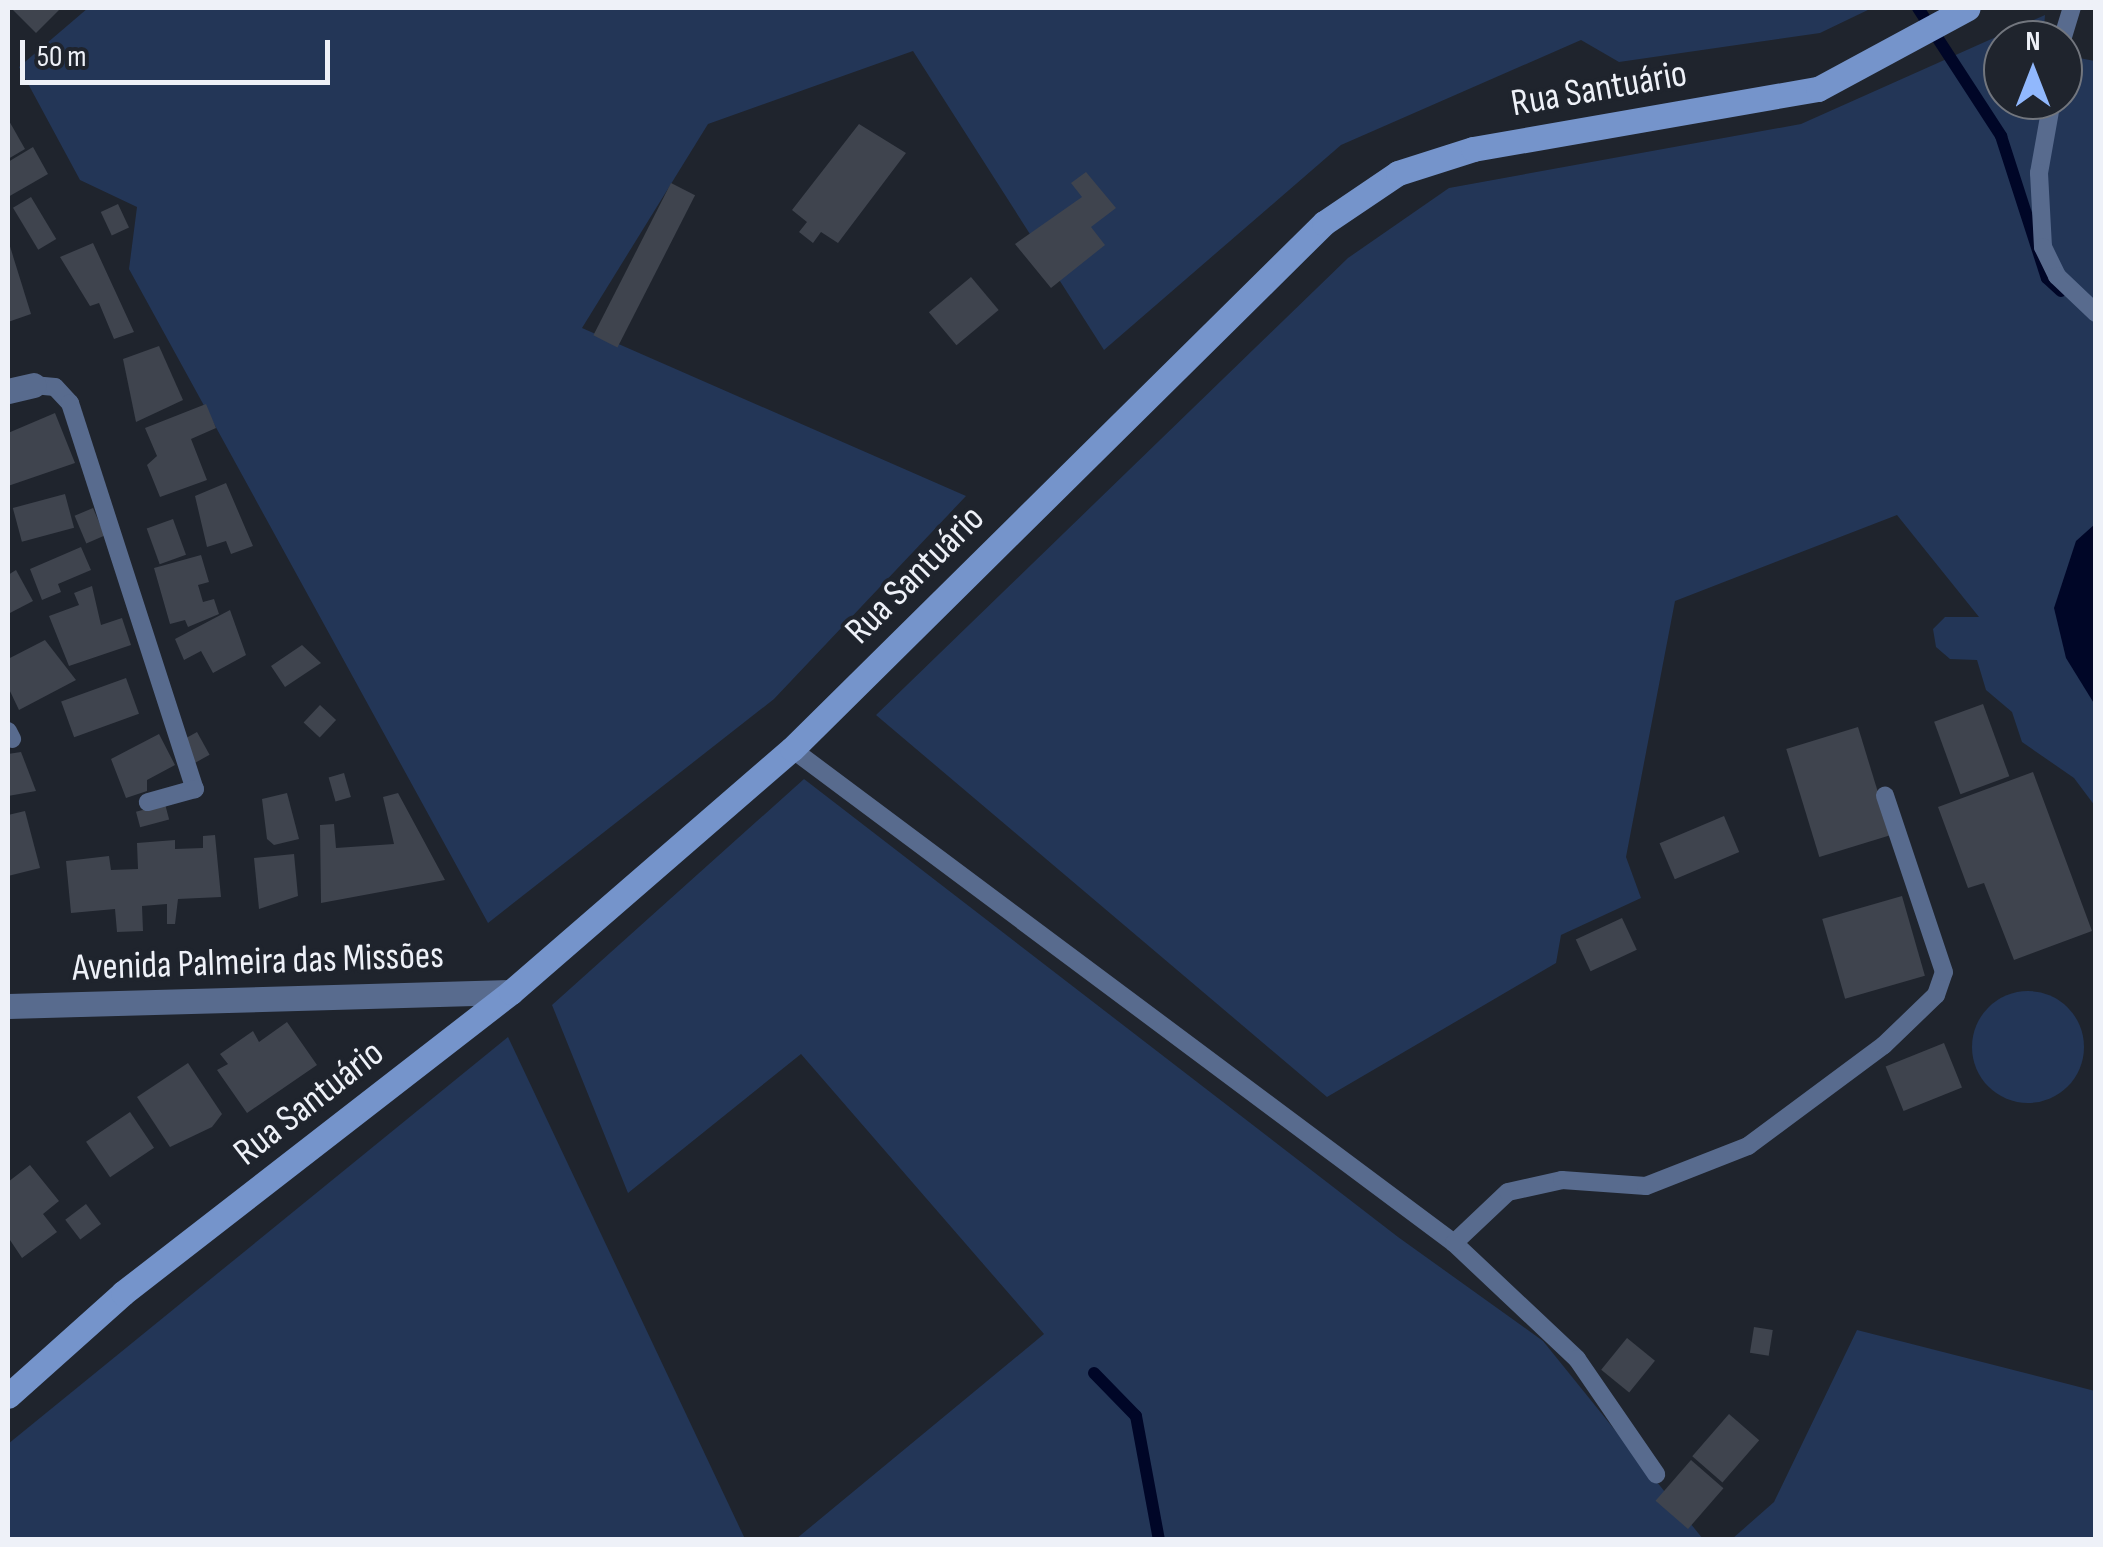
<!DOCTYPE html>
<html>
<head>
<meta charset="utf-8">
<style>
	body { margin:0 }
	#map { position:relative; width:2103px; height:1547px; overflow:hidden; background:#1f242d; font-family:"Sofia Sans Condensed",sans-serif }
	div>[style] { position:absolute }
	.green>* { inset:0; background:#233657 }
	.round { border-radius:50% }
	.water>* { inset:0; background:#000627 }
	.stream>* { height:12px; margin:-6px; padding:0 6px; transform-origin:6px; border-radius:6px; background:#000627 }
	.building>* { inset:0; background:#3f444e; transform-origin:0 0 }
	.lane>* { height:18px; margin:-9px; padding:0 9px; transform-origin:9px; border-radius:9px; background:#586b8e }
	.street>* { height:25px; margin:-12.5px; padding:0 12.5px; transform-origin:12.5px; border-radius:12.5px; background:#586b8e }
	.secondary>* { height:25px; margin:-12.5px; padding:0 12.5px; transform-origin:12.5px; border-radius:12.5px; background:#7594cb }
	span { translate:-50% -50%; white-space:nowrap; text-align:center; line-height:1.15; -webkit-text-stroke:8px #1f242d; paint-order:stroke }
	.street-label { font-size:38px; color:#eef1f8 }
	.frame { position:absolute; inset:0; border:10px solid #eef1f8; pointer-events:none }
	.north { position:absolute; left:1983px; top:20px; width:100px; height:100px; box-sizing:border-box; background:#1f242d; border:2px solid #72767e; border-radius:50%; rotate:0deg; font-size:28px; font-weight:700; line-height:40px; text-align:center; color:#eef1f8 }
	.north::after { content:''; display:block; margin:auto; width:35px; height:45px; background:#91b8fd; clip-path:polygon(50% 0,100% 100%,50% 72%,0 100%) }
	.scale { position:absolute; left:20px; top:40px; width:310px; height:45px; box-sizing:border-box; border:5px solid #eef1f8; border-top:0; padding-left:12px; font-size:30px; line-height:35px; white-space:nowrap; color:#eef1f8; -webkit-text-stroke:8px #1f242d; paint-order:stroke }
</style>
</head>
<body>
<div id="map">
	<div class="green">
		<div style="clip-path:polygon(88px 8px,1872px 8px,1820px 33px,1619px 62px,1581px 40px,1341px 145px,1104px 350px,913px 51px,708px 124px,582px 328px,966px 496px,774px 699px,488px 923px,129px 269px,137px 207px,80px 180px,19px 67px)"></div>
		<div style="clip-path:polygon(2045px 15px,2043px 40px,2003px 40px,2003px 100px,2063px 100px,2063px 55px,2095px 61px,2095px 806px,2074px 778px,2022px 742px,2012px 712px,1986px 690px,1977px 660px,1950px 659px,1936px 647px,1933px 629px,1945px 617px,1979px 617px,1897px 515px,1675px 601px,1626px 857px,1641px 898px,1561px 935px,1556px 963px,1327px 1097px,876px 715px,1348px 258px,1449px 188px,1801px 124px)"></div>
		<div style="clip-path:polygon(804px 779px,1398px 1237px,1543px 1341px,1703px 1539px,796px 1539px,1044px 1334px,801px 1054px,628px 1193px,552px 1005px)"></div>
		<div class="round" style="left:1972px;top:991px;width:112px;height:112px"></div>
		<div style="clip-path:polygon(508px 1037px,745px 1539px,8px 1539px,8px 1444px)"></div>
		<div style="clip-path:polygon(1857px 1330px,2095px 1391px,2095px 1539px,1732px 1539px,1774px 1502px)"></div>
	</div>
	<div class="water">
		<div style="clip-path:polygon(2095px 524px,2095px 705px,2066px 658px,2054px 608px,2076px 541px)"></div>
	</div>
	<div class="stream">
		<div style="left:1918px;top:8px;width:153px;rotate:57deg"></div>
		<div style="left:2001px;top:136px;width:149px;rotate:72.1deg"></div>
		<div style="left:2047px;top:278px;width:19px;rotate:43deg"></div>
		<div style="left:1094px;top:1373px;width:60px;rotate:45.7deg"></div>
		<div style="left:1136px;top:1416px;width:126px;rotate:79.5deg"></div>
	</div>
	<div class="building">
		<div style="clip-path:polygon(11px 8px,61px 8px,36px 33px)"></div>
		<div style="clip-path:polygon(8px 119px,25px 149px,8px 159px)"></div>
		<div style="clip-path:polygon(859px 124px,906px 153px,838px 243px,821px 232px,813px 243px,799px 232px,807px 222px,792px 210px)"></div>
		<div style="clip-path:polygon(33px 147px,48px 174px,8px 197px,8px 162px)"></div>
		<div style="clip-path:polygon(1086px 172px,1116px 208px,1091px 227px,1105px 245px,1051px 288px,1015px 244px,1082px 197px,1071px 183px)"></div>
		<div style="left:671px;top:183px;width:27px;height:171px;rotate:27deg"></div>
		<div style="left:31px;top:197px;width:49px;height:21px;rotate:59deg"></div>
		<div style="left:118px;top:204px;width:26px;height:19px;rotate:65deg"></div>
		<div style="clip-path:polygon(8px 240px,31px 314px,8px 322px)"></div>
		<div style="clip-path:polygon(93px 243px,134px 332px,114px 339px,99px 303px,90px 306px,60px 257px)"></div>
		<div style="left:971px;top:277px;width:43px;height:55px;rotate:50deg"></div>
		<div style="clip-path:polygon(159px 346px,183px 400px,136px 422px,123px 359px)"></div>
		<div style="clip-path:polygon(206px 404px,216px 428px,191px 439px,207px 480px,160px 497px,147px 465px,157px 456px,145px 428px)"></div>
		<div style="clip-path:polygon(55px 413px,75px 463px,8px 486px,8px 433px)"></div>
		<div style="clip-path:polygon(226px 483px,253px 546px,231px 554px,226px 541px,207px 547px,195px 496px)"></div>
		<div style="left:65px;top:494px;width:35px;height:54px;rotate:75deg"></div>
		<div style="left:93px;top:508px;width:30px;height:20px;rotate:67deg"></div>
		<div style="left:173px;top:519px;width:38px;height:28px;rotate:70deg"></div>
		<div style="clip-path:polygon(81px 547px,91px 570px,58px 584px,61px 592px,42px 600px,30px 569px)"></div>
		<div style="clip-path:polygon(201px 555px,209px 582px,198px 585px,203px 602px,214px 599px,219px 614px,188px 627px,185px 620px,170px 624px,154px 568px)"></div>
		<div style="clip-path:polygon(16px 570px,33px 601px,8px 614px,8px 575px)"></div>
		<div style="clip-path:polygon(92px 586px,101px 625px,122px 618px,131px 645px,69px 666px,49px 616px,79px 605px,74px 593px)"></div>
		<div style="clip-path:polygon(230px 610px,246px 655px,213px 673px,201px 651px,184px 660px,175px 639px)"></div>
		<div style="clip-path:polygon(45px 640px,76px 680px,19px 710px,8px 687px,8px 659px)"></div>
		<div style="clip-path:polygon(302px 645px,321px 663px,285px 687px,271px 666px)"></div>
		<div style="left:126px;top:678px;width:38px;height:69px;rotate:70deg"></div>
		<div style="left:1983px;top:704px;width:77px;height:52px;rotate:70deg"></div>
		<div style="left:320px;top:705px;width:22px;height:24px;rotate:43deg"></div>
		<div style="left:1858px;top:727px;width:113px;height:75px;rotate:73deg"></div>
		<div style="left:197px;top:732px;width:26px;height:19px;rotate:61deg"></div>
		<div style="clip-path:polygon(159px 734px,175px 765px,147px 780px,147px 791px,126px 798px,111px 759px)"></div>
		<div style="clip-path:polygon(21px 752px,36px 791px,8px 796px,8px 754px)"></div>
		<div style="clip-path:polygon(2033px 772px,2092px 931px,2014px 960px,1984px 883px,1968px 888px,1938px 807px)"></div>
		<div style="left:344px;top:773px;width:25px;height:16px;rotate:74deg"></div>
		<div style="clip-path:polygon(287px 793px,299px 839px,274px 845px,267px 839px,262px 799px)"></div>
		<div style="clip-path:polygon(398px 793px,445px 880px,321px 903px,320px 825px,334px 824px,336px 848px,394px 844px,383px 797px)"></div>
		<div style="left:165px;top:804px;width:16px;height:30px;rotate:75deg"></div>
		<div style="clip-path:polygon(25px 811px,40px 868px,8px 876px,8px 815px)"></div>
		<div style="left:1724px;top:816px;width:39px;height:70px;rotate:67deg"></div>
		<div style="clip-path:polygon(215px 835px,221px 897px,178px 899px,175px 924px,167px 924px,167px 904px,142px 906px,143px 931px,117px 932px,115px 909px,71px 913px,66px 861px,109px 856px,111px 870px,138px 869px,137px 843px,175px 840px,175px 849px,203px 848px,203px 836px)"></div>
		<div style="clip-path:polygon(294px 854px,298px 896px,259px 909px,254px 858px)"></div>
		<div style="left:1902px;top:896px;width:83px;height:83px;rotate:74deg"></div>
		<div style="left:1622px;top:918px;width:35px;height:51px;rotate:65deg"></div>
		<div style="clip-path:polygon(287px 1022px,317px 1065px,247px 1113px,217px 1070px,228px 1064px,220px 1054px,253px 1031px,259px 1042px)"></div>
		<div style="left:1944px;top:1043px;width:48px;height:63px;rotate:68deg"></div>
		<div style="clip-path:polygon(188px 1063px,222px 1114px,212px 1127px,170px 1147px,137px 1097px)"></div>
		<div style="left:130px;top:1112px;width:43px;height:53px;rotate:56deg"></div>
		<div style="clip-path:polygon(30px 1165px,59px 1201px,43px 1214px,57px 1232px,22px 1258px,8px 1237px,8px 1182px)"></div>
		<div style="left:86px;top:1204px;width:25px;height:26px;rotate:53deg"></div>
		<div style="left:1754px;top:1327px;width:19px;height:26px;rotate:9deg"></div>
		<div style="left:1627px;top:1338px;width:36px;height:41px;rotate:39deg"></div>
		<div style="left:1729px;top:1414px;width:40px;height:56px;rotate:41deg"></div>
		<div style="left:1691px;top:1460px;width:43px;height:54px;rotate:41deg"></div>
	</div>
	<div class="lane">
		<div style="left:2062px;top:40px;width:34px;rotate:-73deg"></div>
		<div style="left:2052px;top:100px;width:74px;rotate:100.1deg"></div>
		<div style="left:2039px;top:173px;width:74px;rotate:86.9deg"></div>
		<div style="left:2043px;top:247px;width:32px;rotate:64deg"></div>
		<div style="left:2057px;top:276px;width:54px;rotate:43.5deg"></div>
		<div style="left:33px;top:385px;width:22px;rotate:5deg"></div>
		<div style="left:55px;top:387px;width:22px;rotate:47deg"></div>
		<div style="left:70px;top:403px;width:406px;rotate:72.1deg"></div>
		<div style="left:195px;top:789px;width:49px;rotate:164.5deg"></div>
		<div style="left:8px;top:731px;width:9px;rotate:63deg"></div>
		<div style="left:792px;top:749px;width:826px;rotate:36.73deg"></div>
		<div style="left:1454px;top:1243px;width:169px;rotate:43.3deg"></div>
		<div style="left:1577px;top:1359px;width:140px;rotate:55.5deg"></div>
		<div style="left:1454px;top:1243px;width:74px;rotate:-43.4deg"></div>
		<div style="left:1508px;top:1192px;width:55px;rotate:-12.5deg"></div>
		<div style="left:1562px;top:1180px;width:84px;rotate:4.1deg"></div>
		<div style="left:1646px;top:1186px;width:110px;rotate:-21.4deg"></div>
		<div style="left:1748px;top:1146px;width:169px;rotate:-36.6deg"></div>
		<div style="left:1884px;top:1045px;width:72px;rotate:-43.9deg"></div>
		<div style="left:1936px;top:995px;width:24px;rotate:-71deg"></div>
		<div style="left:1944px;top:972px;width:186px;rotate:-108.5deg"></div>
	</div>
	<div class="street">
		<div style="left:8px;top:391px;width:26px;rotate:-13deg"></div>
		<div style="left:8px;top:1006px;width:503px;rotate:-1.59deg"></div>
	</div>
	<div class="secondary">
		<div style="left:8px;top:1396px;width:154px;rotate:-41.8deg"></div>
		<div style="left:123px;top:1293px;width:491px;rotate:-37.8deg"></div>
		<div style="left:511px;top:992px;width:371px;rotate:-40.9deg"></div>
		<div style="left:792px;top:749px;width:748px;rotate:-44.68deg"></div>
		<div style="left:1324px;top:223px;width:89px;rotate:-34deg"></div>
		<div style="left:1398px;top:173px;width:79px;rotate:-17.7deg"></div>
		<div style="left:1473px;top:149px;width:350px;rotate:-9.9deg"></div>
		<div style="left:1818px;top:89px;width:170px;rotate:-28.4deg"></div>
	</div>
	<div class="street-label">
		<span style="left:1599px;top:89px;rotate:-10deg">Rua Santuário</span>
		<span style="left:915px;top:575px;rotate:-45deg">Rua Santuário</span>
		<span style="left:258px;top:962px;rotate:-2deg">Avenida Palmeira das Missões</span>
		<span style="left:309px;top:1103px;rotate:-38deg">Rua Santuário</span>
	</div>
	<div class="frame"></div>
	<div class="north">N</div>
	<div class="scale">50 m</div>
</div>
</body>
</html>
